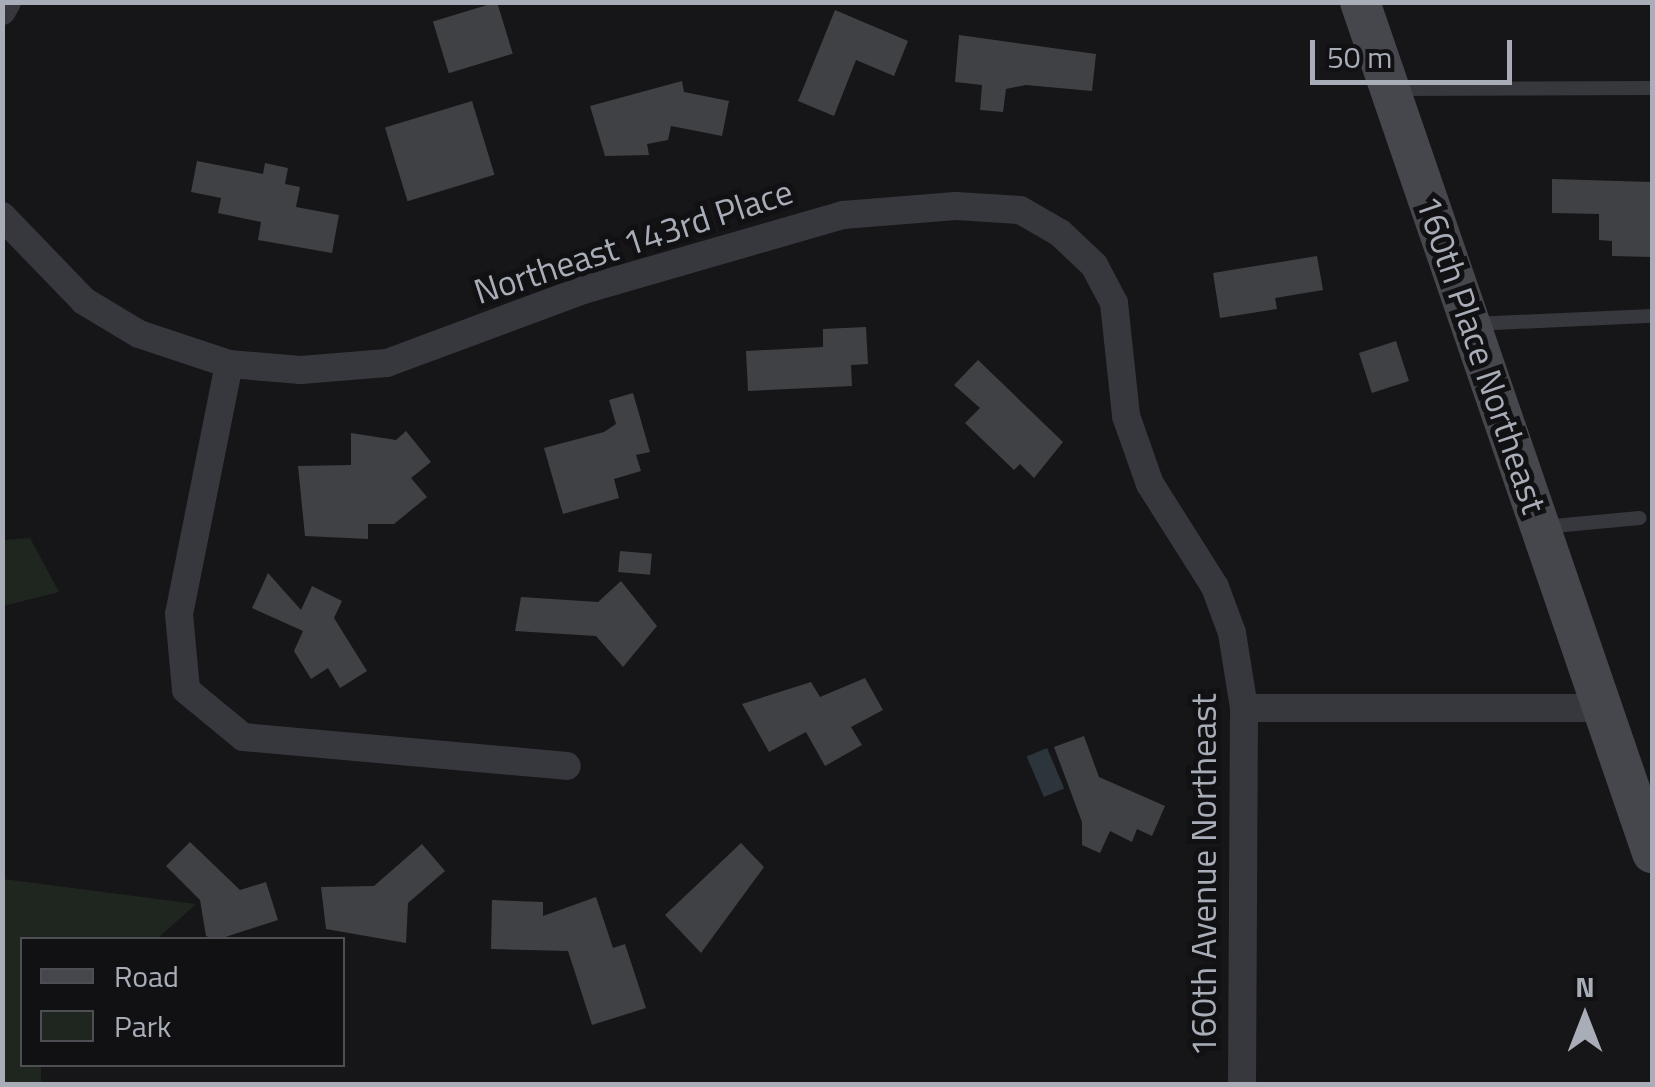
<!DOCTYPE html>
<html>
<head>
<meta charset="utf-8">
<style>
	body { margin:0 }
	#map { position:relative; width:1655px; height:1087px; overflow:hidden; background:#161618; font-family:"Titillium Web",sans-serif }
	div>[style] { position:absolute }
	.green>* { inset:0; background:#1e261f }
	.water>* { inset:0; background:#2c353c; transform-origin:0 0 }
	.building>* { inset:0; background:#404145; transform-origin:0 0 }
	.lane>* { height:14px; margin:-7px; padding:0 7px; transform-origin:7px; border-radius:7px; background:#37383d }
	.street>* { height:28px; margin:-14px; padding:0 14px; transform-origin:14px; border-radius:14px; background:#37383d }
	.secondary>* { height:40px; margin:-20px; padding:0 20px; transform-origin:20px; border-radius:20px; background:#45474d }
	span { translate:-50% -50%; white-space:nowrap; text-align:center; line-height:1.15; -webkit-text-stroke:10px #111113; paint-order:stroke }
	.street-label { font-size:35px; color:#a8adb8 }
	.frame { position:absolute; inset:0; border:5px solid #a8adb8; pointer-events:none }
	.legend { position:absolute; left:20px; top:937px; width:325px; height:130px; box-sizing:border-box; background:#111113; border:2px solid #4d4f55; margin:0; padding:12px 18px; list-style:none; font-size:30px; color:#a8adb8 }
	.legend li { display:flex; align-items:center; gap:20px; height:50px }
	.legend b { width:50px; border:2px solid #4d4f55 }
	.north { position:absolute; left:1535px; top:967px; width:100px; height:100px; -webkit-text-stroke:8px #111113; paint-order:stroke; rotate:0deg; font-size:28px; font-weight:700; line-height:40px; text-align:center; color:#a8adb8 }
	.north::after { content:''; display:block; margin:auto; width:35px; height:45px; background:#a8adb8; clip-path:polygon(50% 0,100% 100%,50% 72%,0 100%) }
	.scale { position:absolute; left:1310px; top:40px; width:202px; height:45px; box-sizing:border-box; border:5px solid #a8adb8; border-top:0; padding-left:12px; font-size:30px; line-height:35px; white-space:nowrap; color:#a8adb8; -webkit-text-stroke:8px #111113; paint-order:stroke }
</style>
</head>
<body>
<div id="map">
	<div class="green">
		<div style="clip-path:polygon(30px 538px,59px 592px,3px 606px,3px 540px)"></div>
		<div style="clip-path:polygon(3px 879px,196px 904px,157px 939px,22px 940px,22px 1064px,41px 1065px,41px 1084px,3px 1084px)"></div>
	</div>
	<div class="water">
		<div style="left:1047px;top:748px;width:44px;height:22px;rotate:67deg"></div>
	</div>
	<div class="building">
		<div style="left:497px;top:2px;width:54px;height:67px;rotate:73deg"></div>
		<div style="clip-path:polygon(835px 10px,908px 41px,894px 76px,856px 60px,834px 116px,798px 101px)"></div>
		<div style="clip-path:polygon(959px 35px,1096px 54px,1092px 91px,1026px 85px,1006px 89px,1003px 112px,980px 110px,982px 85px,955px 82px)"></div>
		<div style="clip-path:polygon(682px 81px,684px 92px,729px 101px,722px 136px,671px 126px,668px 140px,647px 144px,649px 155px,605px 156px,590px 106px)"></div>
		<div style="left:472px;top:101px;width:77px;height:91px;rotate:73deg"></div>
		<div style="clip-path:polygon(197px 161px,263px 174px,265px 163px,288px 168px,285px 184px,300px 187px,296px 207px,339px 215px,332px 253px,258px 240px,261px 222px,218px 213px,221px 198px,191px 192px)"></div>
		<div style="clip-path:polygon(1552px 179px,1652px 182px,1652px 257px,1612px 256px,1612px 241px,1599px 240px,1599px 214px,1552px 213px)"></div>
		<div style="clip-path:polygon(1317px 256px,1323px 290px,1275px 298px,1277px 309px,1220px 318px,1213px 273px)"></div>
		<div style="clip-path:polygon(866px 327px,868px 364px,851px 365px,852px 386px,748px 391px,746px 351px,823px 347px,823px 329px)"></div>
		<div style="left:1396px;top:341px;width:42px;height:39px;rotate:72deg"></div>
		<div style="clip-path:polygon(978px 360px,1063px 442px,1034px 478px,1020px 464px,1014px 470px,965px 423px,980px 408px,954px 385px)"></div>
		<div style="clip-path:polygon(633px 393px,650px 452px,636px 455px,641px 471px,614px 479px,619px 498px,563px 514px,544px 448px,604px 432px,616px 424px,609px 400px)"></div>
		<div style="clip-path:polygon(406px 431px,431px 462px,411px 478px,427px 497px,394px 524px,368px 524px,368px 539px,305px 536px,298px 466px,351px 465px,351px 433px,396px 440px)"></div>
		<div style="left:620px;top:551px;width:32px;height:21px;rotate:5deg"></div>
		<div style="clip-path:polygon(268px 573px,301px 610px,312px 586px,342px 601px,334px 618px,367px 671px,340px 688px,328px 668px,311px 679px,294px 651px,303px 631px,252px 608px)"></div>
		<div style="clip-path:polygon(621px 581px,657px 626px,623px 667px,596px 636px,515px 631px,521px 597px,598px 602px)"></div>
		<div style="clip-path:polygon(865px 678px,883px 710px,851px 727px,862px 745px,825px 766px,806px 732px,769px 752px,742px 704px,811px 682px,820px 697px)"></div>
		<div style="clip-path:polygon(1084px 736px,1099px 777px,1165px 806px,1152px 836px,1137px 829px,1132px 842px,1110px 831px,1100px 853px,1082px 845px,1082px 822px,1054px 747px)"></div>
		<div style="clip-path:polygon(190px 842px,240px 890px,266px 882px,278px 920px,216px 940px,206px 936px,200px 900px,166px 866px)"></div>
		<div style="clip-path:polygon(741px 843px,764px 867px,701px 953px,665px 915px)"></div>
		<div style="clip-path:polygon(422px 844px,445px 871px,408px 903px,406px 943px,326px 929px,321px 887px,374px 886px)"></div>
		<div style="clip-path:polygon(596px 897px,613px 948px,625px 944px,646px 1008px,592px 1025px,568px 951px,491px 949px,492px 900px,543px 902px,543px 916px)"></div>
	</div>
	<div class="lane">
		<div style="left:1396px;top:89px;width:256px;rotate:-0.2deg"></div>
		<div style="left:1473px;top:324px;width:179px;rotate:-2.6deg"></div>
		<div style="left:1543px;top:527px;width:97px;rotate:-5.3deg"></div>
	</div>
	<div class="street">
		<div style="left:2px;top:11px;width:10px;rotate:-61deg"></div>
		<div style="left:2px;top:216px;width:118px;rotate:46deg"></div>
		<div style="left:84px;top:301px;width:64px;rotate:31deg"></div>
		<div style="left:139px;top:334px;width:95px;rotate:18.4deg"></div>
		<div style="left:229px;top:364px;width:255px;rotate:101.3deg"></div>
		<div style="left:179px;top:614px;width:76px;rotate:84.7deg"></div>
		<div style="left:186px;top:690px;width:74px;rotate:39.5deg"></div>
		<div style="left:243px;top:737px;width:325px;rotate:5.1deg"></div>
		<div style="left:229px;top:364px;width:72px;rotate:4.8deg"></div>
		<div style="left:301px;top:370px;width:86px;rotate:-4.7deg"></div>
		<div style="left:387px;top:363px;width:209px;rotate:-20.4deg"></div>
		<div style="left:583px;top:290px;width:271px;rotate:-16.1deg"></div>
		<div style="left:843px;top:215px;width:113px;rotate:-4.6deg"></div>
		<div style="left:956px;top:206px;width:64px;rotate:3.6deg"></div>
		<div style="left:1020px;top:210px;width:46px;rotate:29.9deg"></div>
		<div style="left:1060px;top:233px;width:47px;rotate:43.3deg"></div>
		<div style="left:1094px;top:265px;width:43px;rotate:62.2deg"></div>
		<div style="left:1114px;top:303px;width:114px;rotate:83.9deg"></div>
		<div style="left:1126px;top:416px;width:72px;rotate:70.6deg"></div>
		<div style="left:1150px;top:484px;width:122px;rotate:57.7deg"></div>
		<div style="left:1215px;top:587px;width:49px;rotate:69.7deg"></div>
		<div style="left:1232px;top:633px;width:76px;rotate:80.9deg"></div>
		<div style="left:1244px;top:708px;width:376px;rotate:90.3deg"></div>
		<div style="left:1244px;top:708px;width:356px"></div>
	</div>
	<div class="secondary">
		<div style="left:1360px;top:2px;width:900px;rotate:71.06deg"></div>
	</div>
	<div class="street-label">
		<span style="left:633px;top:241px;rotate:-18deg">Northeast 143rd Place</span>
		<span style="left:1482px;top:354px;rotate:71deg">160th Place Northeast</span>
		<span style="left:1203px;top:875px;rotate:-90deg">160th Avenue Northeast</span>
	</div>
	<div class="frame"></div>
	<ul class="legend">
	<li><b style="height:12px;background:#45474d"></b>Road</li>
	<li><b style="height:28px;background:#1e261f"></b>Park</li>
	</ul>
	<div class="north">N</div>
	<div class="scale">50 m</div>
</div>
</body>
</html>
